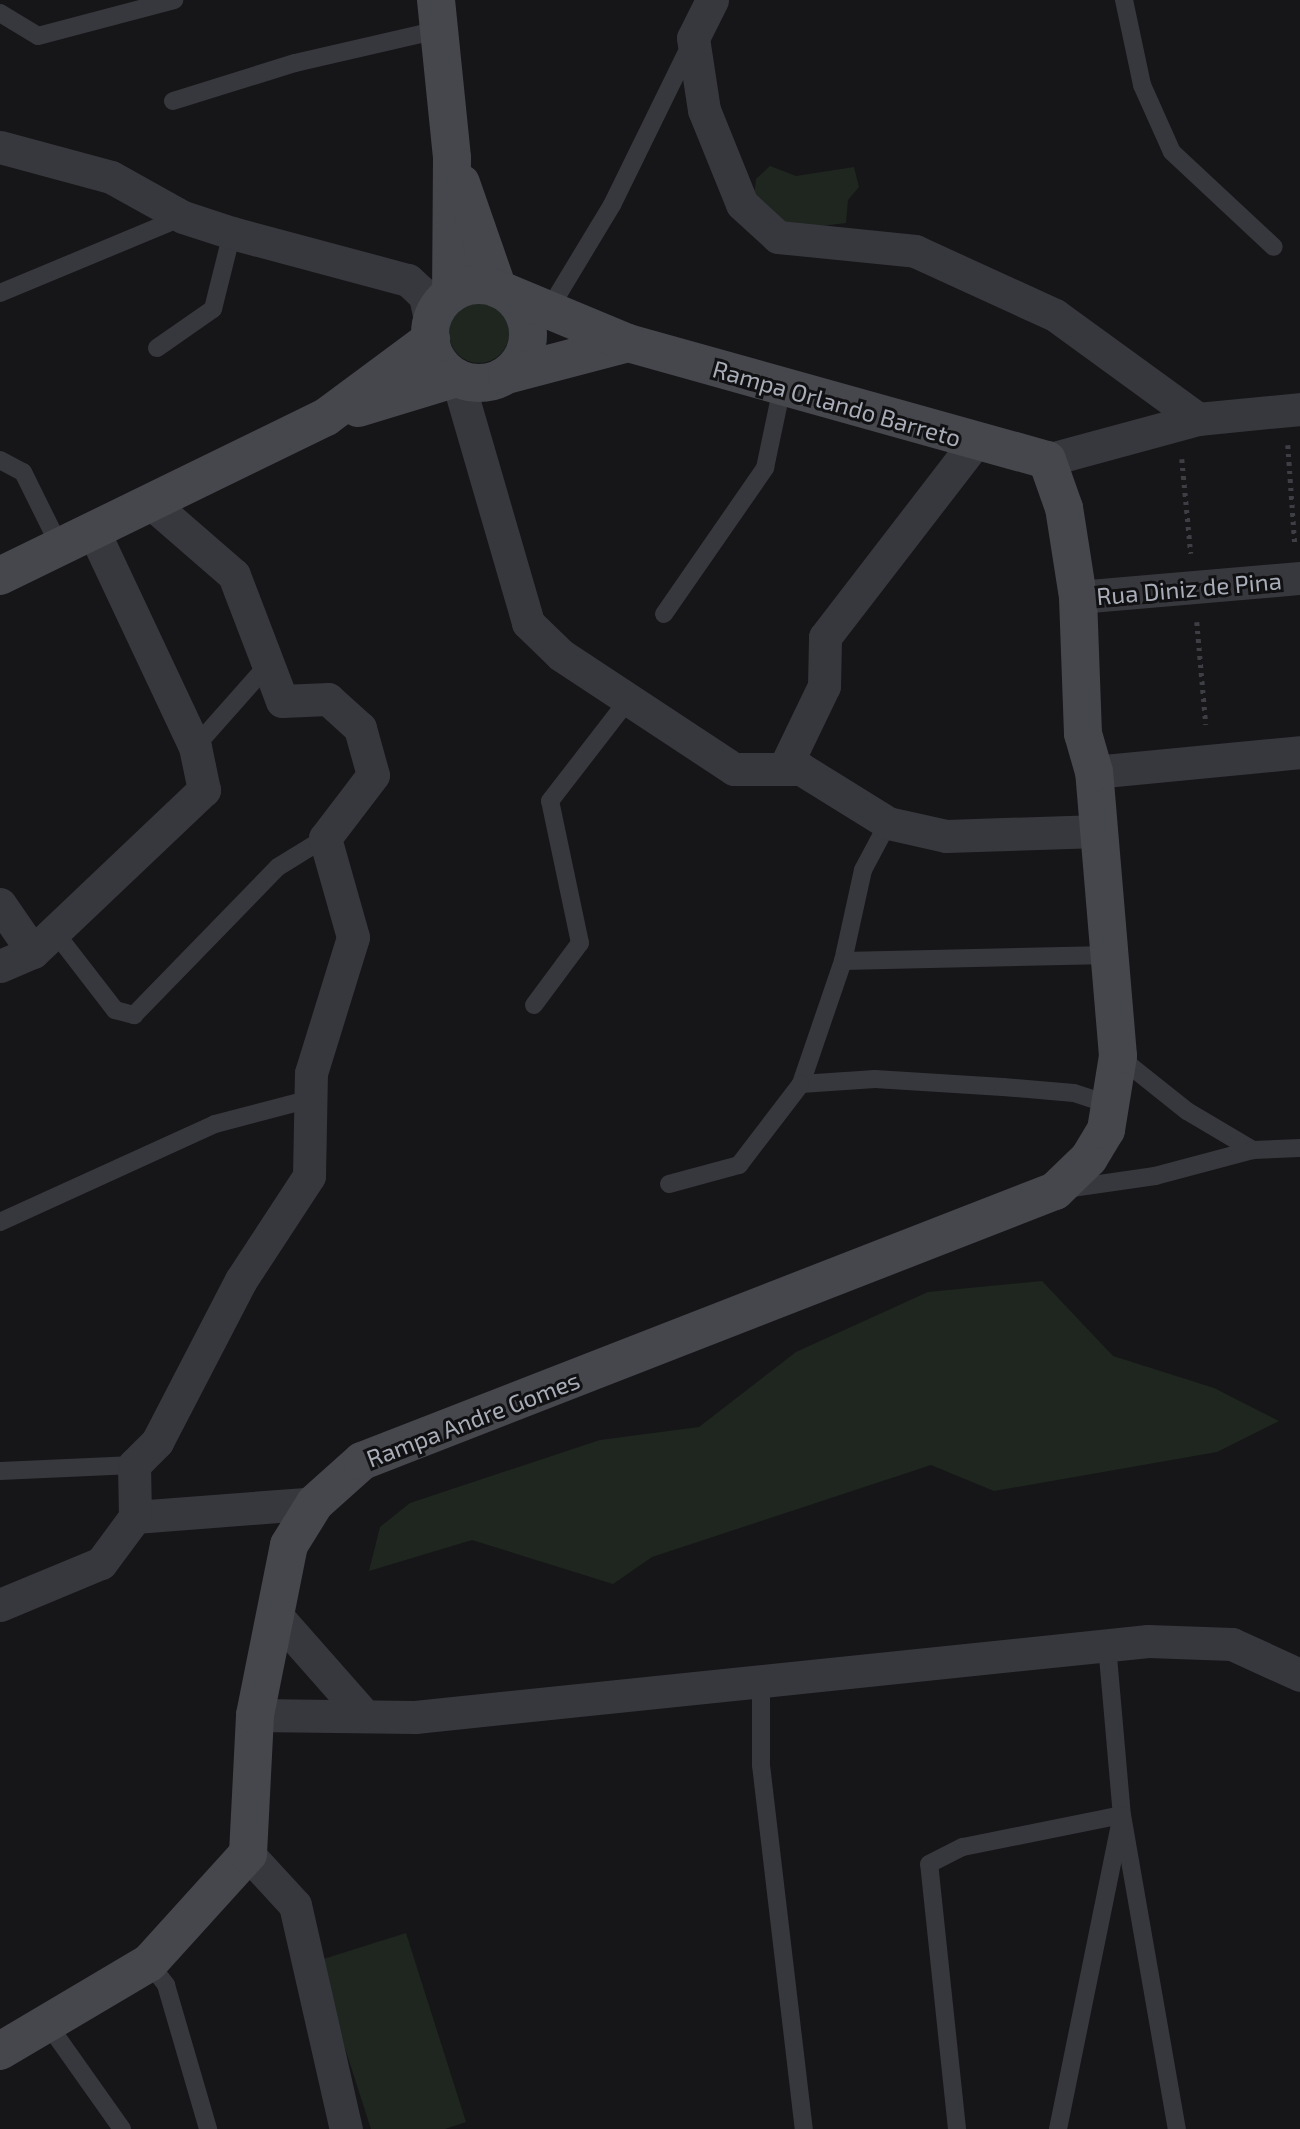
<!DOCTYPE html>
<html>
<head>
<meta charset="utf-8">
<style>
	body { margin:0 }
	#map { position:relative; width:1300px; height:2129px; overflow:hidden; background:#161618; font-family:"Exo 2",sans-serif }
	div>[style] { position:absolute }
	.green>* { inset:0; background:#1e261f }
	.round { border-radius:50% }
	.path>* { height:4.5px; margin-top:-2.25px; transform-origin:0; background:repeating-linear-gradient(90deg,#3d3f44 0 3.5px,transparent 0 8.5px) }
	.lane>* { height:18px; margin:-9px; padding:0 9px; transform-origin:9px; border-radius:9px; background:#37383d }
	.street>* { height:33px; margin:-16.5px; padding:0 16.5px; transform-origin:16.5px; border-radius:16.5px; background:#37383d }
	.secondary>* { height:38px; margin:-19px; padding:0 19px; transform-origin:19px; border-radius:19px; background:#45474d }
	.secondary>.ring { margin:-19px; padding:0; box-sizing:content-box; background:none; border:38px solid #45474d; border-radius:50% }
	span { translate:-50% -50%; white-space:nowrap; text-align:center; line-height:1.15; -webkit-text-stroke:6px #111113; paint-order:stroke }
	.street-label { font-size:24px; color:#a8adb8 }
</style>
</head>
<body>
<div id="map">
	<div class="green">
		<div style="clip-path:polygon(770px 166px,796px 176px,854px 167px,859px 187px,848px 200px,846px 223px,790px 230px,754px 199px,756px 179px)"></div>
		<div class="round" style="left:449px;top:303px;width:60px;height:60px"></div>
		<div style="clip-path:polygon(1042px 1281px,1113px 1356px,1214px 1388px,1279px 1421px,1217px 1452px,994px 1491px,931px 1465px,652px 1557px,613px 1584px,472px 1540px,369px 1571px,380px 1527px,410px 1503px,600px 1440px,699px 1427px,796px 1352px,928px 1292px)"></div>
		<div style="clip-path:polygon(406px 1933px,466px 2122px,445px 2129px,371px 2129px,317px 1961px)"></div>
	</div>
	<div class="path">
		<div style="left:1288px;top:445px;width:100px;rotate:86deg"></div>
		<div style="left:1182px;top:459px;width:95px;rotate:84.6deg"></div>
		<div style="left:1197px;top:622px;width:103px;rotate:85deg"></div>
	</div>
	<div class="lane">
		<div style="left:1124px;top:0;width:87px;rotate:78deg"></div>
		<div style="left:1142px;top:85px;width:73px;rotate:65.9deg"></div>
		<div style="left:1172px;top:152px;width:139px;rotate:43deg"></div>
		<div style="left:0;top:13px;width:44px;rotate:31.2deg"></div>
		<div style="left:38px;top:36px;width:141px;rotate:-14.8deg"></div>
		<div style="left:173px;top:101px;width:128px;rotate:-17.3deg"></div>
		<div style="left:295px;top:63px;width:147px;rotate:-13deg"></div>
		<div style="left:0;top:293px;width:198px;rotate:-22.6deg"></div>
		<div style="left:548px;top:311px;width:124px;rotate:-58.9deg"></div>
		<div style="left:612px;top:205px;width:177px;rotate:-63.9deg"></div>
		<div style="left:157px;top:348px;width:68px;rotate:-34.9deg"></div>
		<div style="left:213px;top:309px;width:78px;rotate:-76deg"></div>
		<div style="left:0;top:460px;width:26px;rotate:28deg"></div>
		<div style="left:23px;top:472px;width:84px;rotate:63.7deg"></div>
		<div style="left:664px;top:614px;width:178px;rotate:-55.3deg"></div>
		<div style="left:765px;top:468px;width:83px;rotate:-78.1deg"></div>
		<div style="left:195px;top:747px;width:106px;rotate:-48.5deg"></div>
		<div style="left:888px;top:823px;width:53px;rotate:118deg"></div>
		<div style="left:863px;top:870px;width:93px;rotate:102.4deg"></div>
		<div style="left:843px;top:961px;width:130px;rotate:108.9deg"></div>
		<div style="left:801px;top:1084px;width:74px;rotate:-3.9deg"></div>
		<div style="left:875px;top:1079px;width:128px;rotate:3.6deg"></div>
		<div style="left:1003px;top:1087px;width:71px;rotate:4.8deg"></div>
		<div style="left:1074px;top:1093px;width:40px;rotate:18deg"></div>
		<div style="left:54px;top:931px;width:100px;rotate:52.3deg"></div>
		<div style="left:115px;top:1010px;width:20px;rotate:15deg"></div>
		<div style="left:134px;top:1015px;width:206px;rotate:-45.8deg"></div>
		<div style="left:278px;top:867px;width:55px;rotate:-31.7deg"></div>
		<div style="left:843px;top:961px;width:267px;rotate:-1.3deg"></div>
		<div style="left:534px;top:1005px;width:77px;rotate:-53.4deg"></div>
		<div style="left:580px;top:943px;width:145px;rotate:-101.9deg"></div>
		<div style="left:550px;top:801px;width:128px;rotate:-52.3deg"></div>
		<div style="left:1118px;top:1056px;width:88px;rotate:38.6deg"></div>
		<div style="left:1187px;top:1111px;width:77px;rotate:30.6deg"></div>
		<div style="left:669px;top:1184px;width:73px;rotate:-15.2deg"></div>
		<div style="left:739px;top:1165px;width:102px;rotate:-52.6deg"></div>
		<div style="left:1065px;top:1189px;width:91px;rotate:-8.2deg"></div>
		<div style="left:1155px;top:1176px;width:101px;rotate:-14.9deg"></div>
		<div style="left:1253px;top:1150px;width:47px;rotate:-2.4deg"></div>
		<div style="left:0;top:1222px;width:236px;rotate:-24.5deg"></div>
		<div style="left:215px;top:1124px;width:98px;rotate:-14.7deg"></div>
		<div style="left:0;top:1471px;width:134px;rotate:-2.6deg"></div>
		<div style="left:1107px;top:1645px;width:171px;rotate:85deg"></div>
		<div style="left:1122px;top:1815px;width:319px;rotate:80.1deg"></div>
		<div style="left:761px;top:1678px;width:87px;rotate:90deg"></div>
		<div style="left:761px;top:1765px;width:367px;rotate:83.3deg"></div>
		<div style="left:149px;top:1963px;width:28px;rotate:52deg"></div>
		<div style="left:166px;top:1985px;width:150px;rotate:73.7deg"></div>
		<div style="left:47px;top:2023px;width:130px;rotate:54.7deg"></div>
		<div style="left:957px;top:2129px;width:266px;rotate:-96deg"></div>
		<div style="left:929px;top:1864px;width:38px;rotate:-27deg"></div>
		<div style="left:963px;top:1847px;width:162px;rotate:-11.4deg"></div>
		<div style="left:1058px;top:2129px;width:310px;rotate:-78.5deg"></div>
	</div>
	<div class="street">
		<div style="left:712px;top:0;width:42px;rotate:116.6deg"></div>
		<div style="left:693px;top:38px;width:73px;rotate:81.3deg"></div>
		<div style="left:704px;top:110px;width:101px;rotate:68deg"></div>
		<div style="left:742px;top:204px;width:49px;rotate:42.5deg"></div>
		<div style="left:778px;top:237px;width:138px;rotate:5.8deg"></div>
		<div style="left:915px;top:251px;width:154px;rotate:24.6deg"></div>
		<div style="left:1055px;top:315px;width:177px;rotate:36deg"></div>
		<div style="left:0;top:147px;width:115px;rotate:15.1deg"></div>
		<div style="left:111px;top:177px;width:82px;rotate:29.1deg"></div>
		<div style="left:183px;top:217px;width:52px;rotate:18.1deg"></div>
		<div style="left:232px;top:233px;width:182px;rotate:15deg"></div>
		<div style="left:408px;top:280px;width:23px;rotate:43deg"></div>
		<div style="left:425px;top:296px;width:30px;rotate:78deg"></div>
		<div style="left:457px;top:378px;width:255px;rotate:73.8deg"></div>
		<div style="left:528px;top:623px;width:46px;rotate:44.1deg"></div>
		<div style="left:561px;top:655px;width:207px;rotate:33.4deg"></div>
		<div style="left:734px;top:769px;width:67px"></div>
		<div style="left:801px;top:769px;width:102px;rotate:31.8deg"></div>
		<div style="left:888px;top:823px;width:59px;rotate:12.6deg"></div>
		<div style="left:946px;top:836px;width:153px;rotate:-1.9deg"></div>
		<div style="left:1047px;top:460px;width:156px;rotate:-15.2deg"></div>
		<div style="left:1198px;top:419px;width:102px;rotate:-5.6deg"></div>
		<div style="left:1078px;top:597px;width:223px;rotate:-4.9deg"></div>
		<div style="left:785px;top:767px;width:90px;rotate:-64.3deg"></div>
		<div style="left:824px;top:686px;width:49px;rotate:-88.8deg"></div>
		<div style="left:825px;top:637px;width:246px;rotate:-52.4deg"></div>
		<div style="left:1094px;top:772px;width:207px;rotate:-5.5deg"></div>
		<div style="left:0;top:904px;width:58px;rotate:55.5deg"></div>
		<div style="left:33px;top:952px;width:236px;rotate:-43.5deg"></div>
		<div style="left:204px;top:790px;width:44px;rotate:-101.8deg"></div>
		<div style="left:195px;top:747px;width:240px;rotate:-115.2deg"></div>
		<div style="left:0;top:966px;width:36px;rotate:-23deg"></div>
		<div style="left:135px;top:1517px;width:181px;rotate:-4.4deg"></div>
		<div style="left:0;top:1605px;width:109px;rotate:-22.6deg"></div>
		<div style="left:101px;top:1563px;width:57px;rotate:-53.5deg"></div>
		<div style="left:135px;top:1517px;width:52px;rotate:-91.1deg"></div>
		<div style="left:134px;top:1465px;width:33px;rotate:-45deg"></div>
		<div style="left:157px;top:1442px;width:182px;rotate:-62.6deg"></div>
		<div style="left:241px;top:1280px;width:124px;rotate:-56.8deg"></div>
		<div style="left:309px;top:1176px;width:103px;rotate:-88.9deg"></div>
		<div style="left:311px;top:1073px;width:142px;rotate:-72.8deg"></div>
		<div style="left:353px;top:937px;width:103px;rotate:-105.8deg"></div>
		<div style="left:325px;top:838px;width:79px;rotate:-52.7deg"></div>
		<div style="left:373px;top:775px;width:49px;rotate:-105.5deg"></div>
		<div style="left:360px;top:728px;width:43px;rotate:-137.8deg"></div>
		<div style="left:328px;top:699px;width:46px;rotate:177.5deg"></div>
		<div style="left:282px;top:701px;width:135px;rotate:-110.9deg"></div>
		<div style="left:234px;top:575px;width:111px;rotate:-139deg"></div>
		<div style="left:274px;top:1613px;width:136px;rotate:48.6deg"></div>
		<div style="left:255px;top:1715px;width:160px;rotate:0.7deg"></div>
		<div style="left:415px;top:1717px;width:737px;rotate:-5.92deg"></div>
		<div style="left:1148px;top:1641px;width:84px;rotate:2deg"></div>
		<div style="left:1232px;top:1644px;width:75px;rotate:24.5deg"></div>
		<div style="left:248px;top:1854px;width:69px;rotate:47.3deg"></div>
		<div style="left:295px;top:1905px;width:230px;rotate:77.2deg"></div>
	</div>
	<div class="secondary">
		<div style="left:436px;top:0;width:159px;rotate:84.2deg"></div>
		<div style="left:452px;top:158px;width:136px;rotate:90.4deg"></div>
		<div style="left:461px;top:183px;width:112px;rotate:70.8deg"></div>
		<div class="ring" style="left:430px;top:285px;width:60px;height:60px"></div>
		<div style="left:507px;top:375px;width:125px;rotate:-14.8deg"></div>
		<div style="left:358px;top:408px;width:103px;rotate:-16.9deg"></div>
		<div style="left:0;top:576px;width:363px;rotate:-26deg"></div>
		<div style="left:326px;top:417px;width:131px;rotate:-36.6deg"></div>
		<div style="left:0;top:2051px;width:173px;rotate:-30.6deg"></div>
		<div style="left:149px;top:1963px;width:147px;rotate:-47.8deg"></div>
		<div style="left:248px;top:1854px;width:139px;rotate:-87.1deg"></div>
		<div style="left:255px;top:1715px;width:173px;rotate:-78.7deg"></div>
		<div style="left:289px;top:1545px;width:49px;rotate:-58.2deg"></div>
		<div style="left:315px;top:1503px;width:63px;rotate:-41.8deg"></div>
		<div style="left:362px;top:1461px;width:744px;rotate:-21.29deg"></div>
		<div style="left:1055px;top:1191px;width:47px;rotate:-44.1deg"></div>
		<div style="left:1089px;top:1158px;width:33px;rotate:-59deg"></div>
		<div style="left:1106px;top:1130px;width:75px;rotate:-80.8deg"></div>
		<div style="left:1118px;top:1056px;width:285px;rotate:-94.8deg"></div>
		<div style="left:1094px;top:772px;width:40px;rotate:-106deg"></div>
		<div style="left:1083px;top:734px;width:137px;rotate:-92.1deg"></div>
		<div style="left:1078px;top:597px;width:90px;rotate:-98.9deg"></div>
		<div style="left:1064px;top:508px;width:51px;rotate:-109.5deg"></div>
		<div style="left:1047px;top:460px;width:435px;rotate:-164.4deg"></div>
		<div style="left:628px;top:343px;width:141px;rotate:-157.4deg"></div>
	</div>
	<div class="street-label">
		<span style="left:837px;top:403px;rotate:16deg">Rampa Orlando Barreto</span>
		<span style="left:1189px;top:588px;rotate:-5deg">Rua Diniz de Pina</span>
		<span style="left:473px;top:1419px;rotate:-21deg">Rampa Andre Gomes</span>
	</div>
</div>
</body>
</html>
